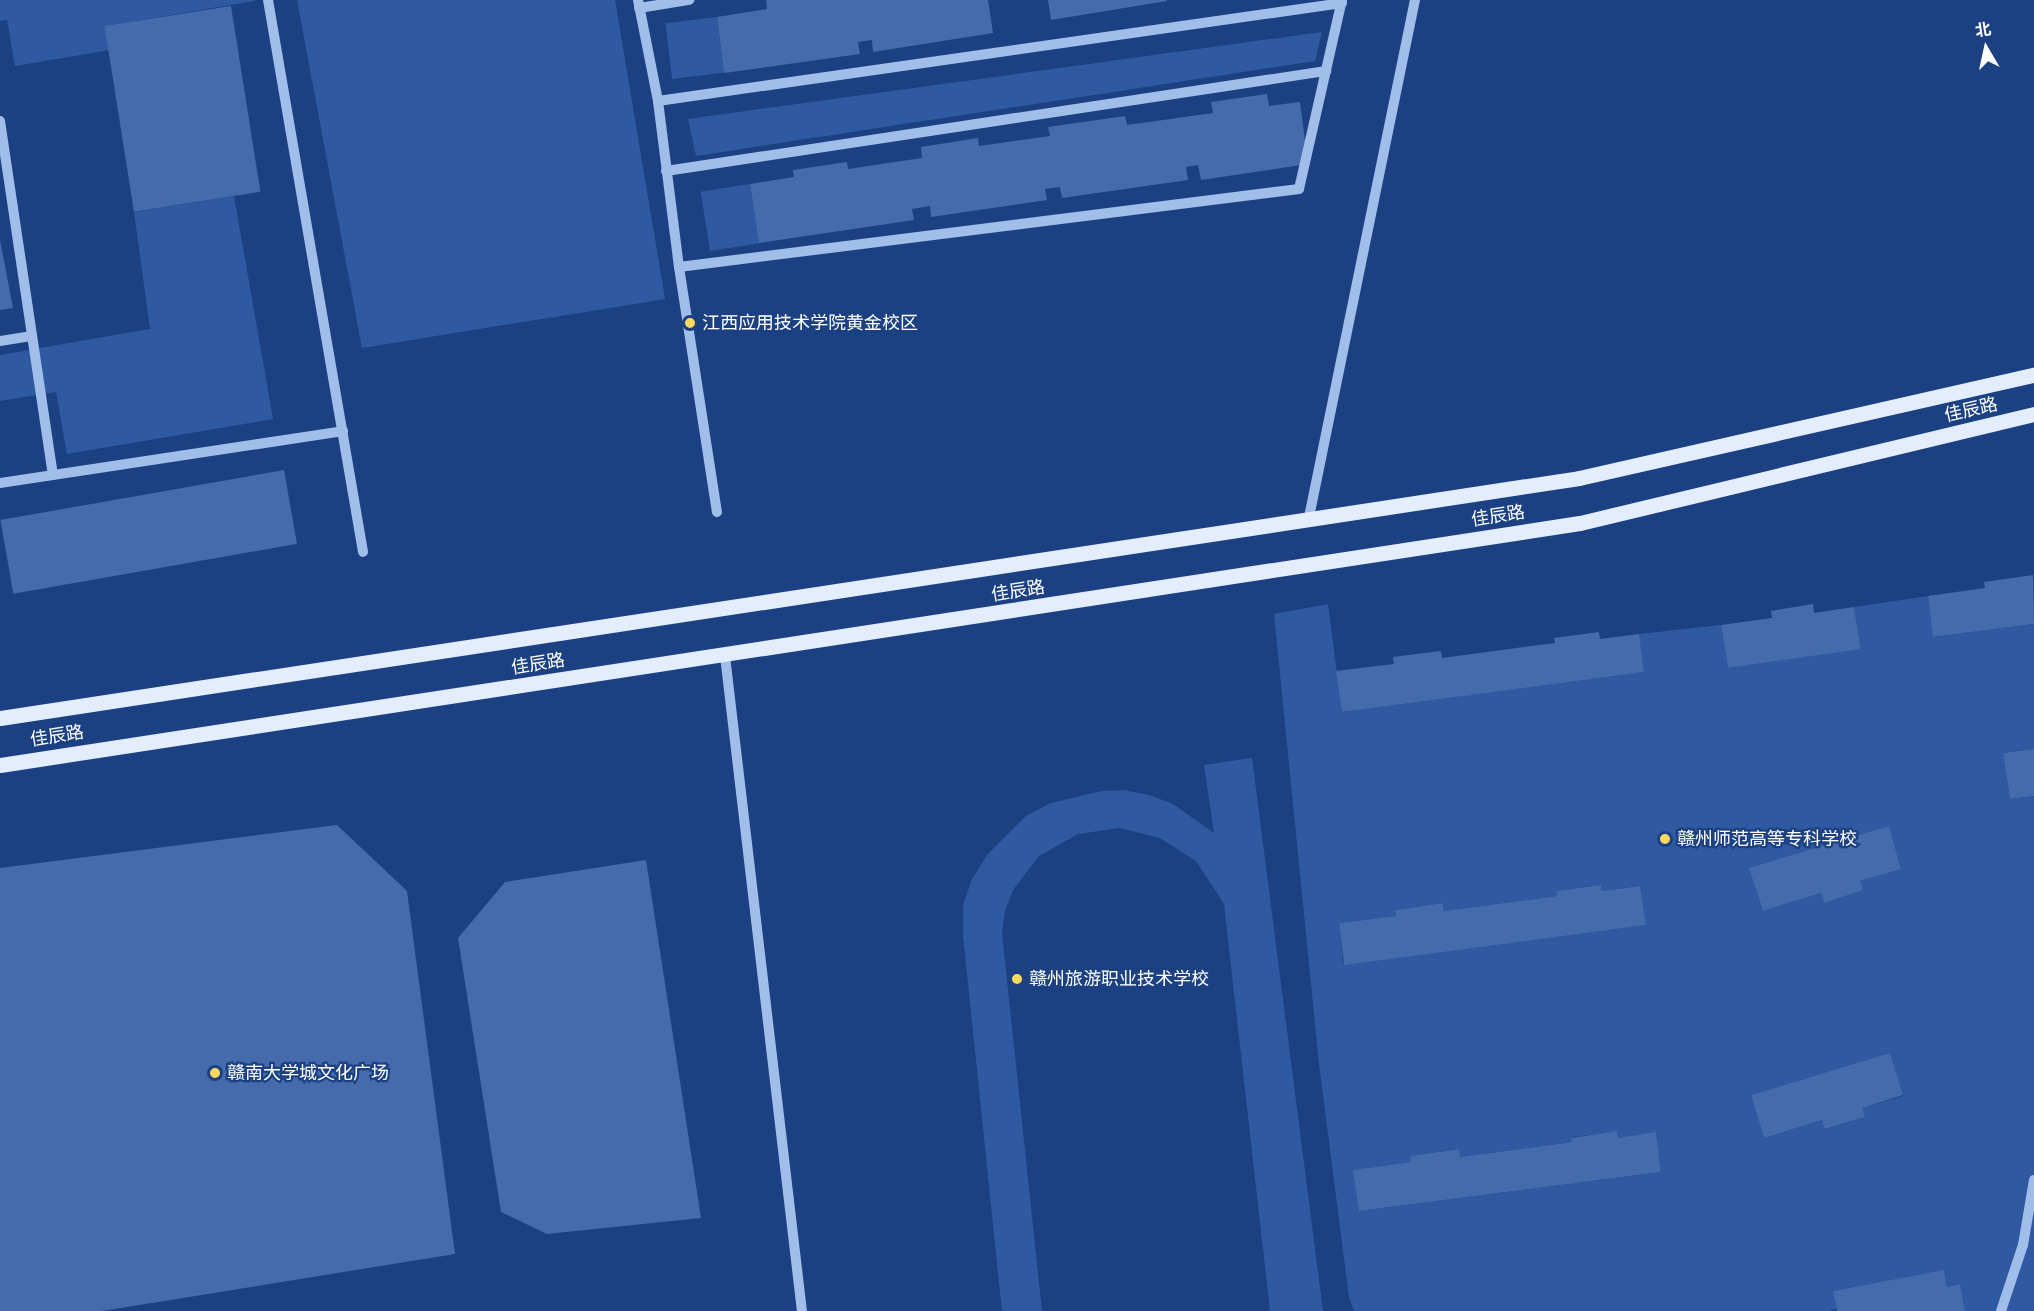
<!DOCTYPE html>
<html>
<head>
<meta charset="utf-8">
<style>
	body { margin:0 }
	#map { position:relative; width:2034px; height:1311px; overflow:hidden; background:#1c4182; font-family:Rubik,"Noto Sans SC",sans-serif }
	div>[style] { position:absolute }
	.green>* { inset:0; background:#2f5aa1; transform-origin:0 0 }
	.building>* { inset:0; background:#446bab; transform-origin:0 0 }
	.minor>* { height:10px; margin:-5px; padding:0 5px; transform-origin:5px; border-radius:5px; background:#a1bdea }
	.major>* { height:15px; margin:-7.5px; padding:0 7.5px; transform-origin:7.5px; border-radius:7.5px; background:#e4edfe }
	.dots>* { width:16px; height:16px; translate:-50% -50%; box-sizing:border-box; border:3px solid #1c4182; border-radius:50% }
	span { translate:-50% -50%; white-space:nowrap; text-align:center; line-height:1.15; -webkit-text-stroke:4.5px #1c4182; paint-order:stroke }
	.poi-label { font-size:18px; color:#fff }
	.left { translate:0 -50%; text-align:left }
	.street-label { font-size:18px; color:#fff }
	.north { position:absolute; left:1956px; top:18px; width:60px; height:60px; -webkit-text-stroke:4px #1c4182; paint-order:stroke; rotate:351deg; font-size:16px; font-weight:700; line-height:24px; text-align:center; color:#fff }
	.north::after { content:''; display:block; margin:auto; width:21px; height:27px; background:#fff; clip-path:polygon(50% 0,100% 100%,50% 72%,0 100%) }
</style>
</head>
<body>
<div id="map">
	<div class="green">
		<div style="clip-path:polygon(0 0,254px 0,254px 1px,106px 26px,109px 50px,15px 66px,7px 20px,0 21px)"></div>
		<div style="clip-path:polygon(297px 0,615px 0,665px 299px,362px 348px)"></div>
		<div style="left:717px;top:17px;width:56px;height:52px;rotate:83deg"></div>
		<div style="clip-path:polygon(1322px 32px,1315px 61px,696px 156px,688px 119px)"></div>
		<div style="left:750px;top:184px;width:60px;height:50px;rotate:81deg"></div>
		<div style="clip-path:polygon(234px 196px,273px 419px,67px 454px,56px 392px,0 401px,0 355px,150px 329px,134px 212px)"></div>
		<div style="clip-path:polygon(evenodd,1928px 596px,1934px 637px,2034px 624px,2034px 749px,2003px 753px,2010px 799px,2034px 796px,2034px 1311px,1965px 1311px,1959px 1284px,1947px 1287px,1944px 1271px,1833px 1291px,1837px 1309px,1828px 1311px,1354px 1311px,1349px 1297px,1319px 1064px,1274px 614px,1328px 604px,1342px 712px,1643px 672px,1639px 634px,1721px 625px,1728px 668px,1861px 648px,1854px 607px,1928px 596px,1889px 826px,1901px 869px,1860px 881px,1862px 890px,1824px 902px,1821px 893px,1763px 911px,1750px 869px,1889px 826px,1928px 596px,1601px 885px,1602px 891px,1640px 886px,1645px 925px,1343px 964px,1339px 923px,1396px 916px,1395px 910px,1443px 903px,1444px 911px,1557px 896px,1556px 891px,1601px 885px,1928px 596px,1890px 1053px,1903px 1096px,1862px 1108px,1864px 1117px,1826px 1129px,1822px 1120px,1764px 1138px,1751px 1095px,1890px 1053px,1928px 596px,1616px 1132px,1618px 1138px,1656px 1133px,1661px 1172px,1359px 1211px,1354px 1170px,1411px 1162px,1411px 1156px,1458px 1149px,1460px 1157px,1572px 1142px,1572px 1137px,1616px 1132px)"></div>
		<div style="clip-path:polygon(1252px 758px,1323px 1311px,1270px 1311px,1224px 904px,1196px 861px,1160px 838px,1120px 828px,1078px 834px,1039px 856px,1013px 890px,1005px 911px,1002px 933px,1042px 1311px,1002px 1311px,963px 935px,963px 905px,972px 879px,987px 855px,1026px 816px,1051px 803px,1102px 791px,1124px 790px,1149px 795px,1173px 804px,1214px 833px,1204px 765px)"></div>
	</div>
	<div class="building">
		<div style="clip-path:polygon(766px 0,988px 0,993px 33px,873px 52px,872px 40px,858px 42px,860px 54px,724px 73px,717px 17px,767px 9px)"></div>
		<div style="clip-path:polygon(1048px 0,1166px 0,1167px 1px,1051px 20px)"></div>
		<div style="left:231px;top:6px;width:188px;height:128px;rotate:81deg"></div>
		<div style="clip-path:polygon(1267px 94px,1269px 106px,1300px 102px,1308px 164px,1201px 180px,1198px 165px,1186px 167px,1188px 180px,1062px 198px,1060px 187px,1045px 189px,1047px 200px,931px 217px,930px 206px,912px 209px,914px 220px,759px 243px,750px 184px,794px 177px,793px 170px,847px 162px,848px 169px,922px 158px,921px 147px,978px 138px,979px 146px,1050px 136px,1048px 127px,1125px 116px,1127px 125px,1213px 113px,1211px 102px)"></div>
		<div style="clip-path:polygon(0 240px,13px 308px,0 310px)"></div>
		<div style="left:284px;top:470px;width:75px;height:288px;rotate:80deg"></div>
		<div style="clip-path:polygon(2033px 575px,2034px 624px,1933px 637px,1928px 596px,1985px 588px,1984px 582px)"></div>
		<div style="clip-path:polygon(1813px 604px,1814px 613px,1854px 607px,1861px 649px,1728px 668px,1721px 625px,1772px 618px,1771px 611px)"></div>
		<div style="clip-path:polygon(1599px 632px,1600px 639px,1639px 634px,1644px 672px,1342px 712px,1336px 671px,1394px 664px,1393px 657px,1441px 651px,1442px 658px,1555px 643px,1554px 638px)"></div>
		<div style="clip-path:polygon(2034px 749px,2034px 796px,2010px 799px,2003px 753px)"></div>
		<div style="clip-path:polygon(337px 825px,407px 891px,455px 1254px,102px 1311px,0 1311px,0 868px)"></div>
		<div style="clip-path:polygon(1889px 826px,1901px 869px,1860px 881px,1863px 890px,1824px 903px,1821px 893px,1763px 911px,1749px 868px)"></div>
		<div style="clip-path:polygon(646px 860px,701px 1218px,547px 1234px,501px 1212px,458px 938px,505px 882px)"></div>
		<div style="clip-path:polygon(1601px 885px,1602px 891px,1640px 886px,1646px 925px,1344px 965px,1339px 923px,1396px 916px,1395px 910px,1443px 903px,1444px 911px,1557px 896px,1556px 891px)"></div>
		<div style="clip-path:polygon(1890px 1053px,1903px 1095px,1862px 1108px,1865px 1117px,1825px 1129px,1822px 1120px,1764px 1138px,1751px 1095px)"></div>
		<div style="clip-path:polygon(1617px 1131px,1618px 1138px,1656px 1132px,1661px 1172px,1359px 1211px,1353px 1170px,1411px 1162px,1410px 1156px,1459px 1149px,1460px 1157px,1572px 1142px,1571px 1138px)"></div>
		<div style="clip-path:polygon(1944px 1270px,1947px 1287px,1960px 1284px,1965px 1311px,1837px 1311px,1833px 1291px)"></div>
	</div>
	<div class="minor">
		<div style="left:268px;top:0;width:560px;rotate:80.23deg"></div>
		<div style="left:638px;top:0;width:103px;rotate:78.8deg"></div>
		<div style="left:658px;top:101px;width:167px;rotate:82.8deg"></div>
		<div style="left:679px;top:267px;width:248px;rotate:81.2deg"></div>
		<div style="left:639px;top:8px;width:51px;rotate:-9.1deg"></div>
		<div style="left:658px;top:101px;width:691px;rotate:-8.15deg"></div>
		<div style="left:0;top:121px;width:358px;rotate:81.5deg"></div>
		<div style="left:666px;top:171px;width:668px;rotate:-8.62deg"></div>
		<div style="left:679px;top:267px;width:625px;rotate:-7.17deg"></div>
		<div style="left:1299px;top:189px;width:194px;rotate:-77.2deg"></div>
		<div style="left:0;top:341px;width:31px;rotate:-9deg"></div>
		<div style="left:0;top:483px;width:347px;rotate:-8.6deg"></div>
		<div style="left:1308px;top:522px;width:533px;rotate:-78.42deg"></div>
		<div style="left:725px;top:656px;width:660px;rotate:83.3deg"></div>
		<div style="left:2001px;top:1311px;width:70px;rotate:-71.6deg"></div>
		<div style="left:2023px;top:1245px;width:66px;rotate:-80.4deg"></div>
	</div>
	<div class="major">
		<div style="left:0;top:718px;width:1597px;rotate:-8.64deg"></div>
		<div style="left:1579px;top:478px;width:467px;rotate:-12.8deg"></div>
		<div style="left:0;top:765px;width:1598px;rotate:-8.71deg"></div>
		<div style="left:1580px;top:523px;width:467px;rotate:-13.5deg"></div>
	</div>
	<div class="dots">
		<div style="left:690px;top:323px;background:#fbd95e"></div>
		<div style="left:1665px;top:839px;background:#fbd95e"></div>
		<div style="left:1017px;top:979px;background:#fbd95e"></div>
		<div style="left:215px;top:1073px;background:#fbd95e"></div>
	</div>
	<div class="poi-label">
		<span class="left" style="left:702px;top:323px">江西应用技术学院黄金校区</span>
		<span class="left" style="left:1677px;top:839px">赣州师范高等专科学校</span>
		<span class="left" style="left:1029px;top:979px">赣州旅游职业技术学校</span>
		<span class="left" style="left:227px;top:1073px">赣南大学城文化广场</span>
	</div>
	<div class="street-label">
		<span style="left:1971px;top:410px;rotate:-13deg">佳辰路</span>
		<span style="left:1498px;top:516px;rotate:-9deg">佳辰路</span>
		<span style="left:1018px;top:591px;rotate:-9deg">佳辰路</span>
		<span style="left:538px;top:664px;rotate:-9deg">佳辰路</span>
		<span style="left:57px;top:736px;rotate:-9deg">佳辰路</span>
	</div>
	<div class="north">北</div>
</div>
</body>
</html>
